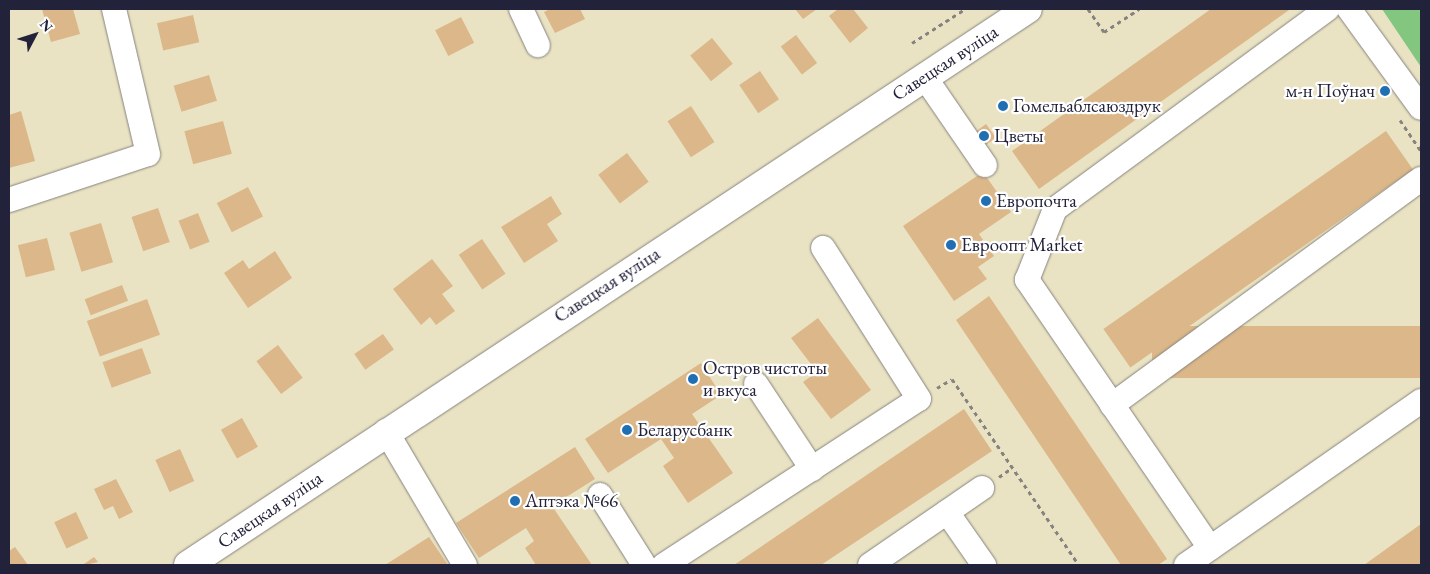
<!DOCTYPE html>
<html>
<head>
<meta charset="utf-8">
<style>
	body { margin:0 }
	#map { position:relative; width:1430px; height:574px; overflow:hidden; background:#e9e3c3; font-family:"EB Garamond",serif }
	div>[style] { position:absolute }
	.green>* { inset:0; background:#83c680 }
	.building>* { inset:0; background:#dbb789; transform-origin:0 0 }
	.path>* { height:3px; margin-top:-1.5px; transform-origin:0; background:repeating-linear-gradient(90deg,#86827f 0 4px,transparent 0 8px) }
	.roads { filter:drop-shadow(0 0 1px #86827f) drop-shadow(0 0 1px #86827f) }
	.minor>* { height:24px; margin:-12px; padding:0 12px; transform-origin:12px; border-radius:12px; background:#fff }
	.major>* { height:28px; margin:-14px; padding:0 14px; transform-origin:14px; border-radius:14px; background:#fff }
	.dots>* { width:14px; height:14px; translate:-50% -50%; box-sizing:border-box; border:2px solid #fff; border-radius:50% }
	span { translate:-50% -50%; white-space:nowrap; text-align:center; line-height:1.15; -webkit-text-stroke:4.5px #fff; paint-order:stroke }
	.street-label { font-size:19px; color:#22223b }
	.poi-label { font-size:19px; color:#22223b }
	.right { translate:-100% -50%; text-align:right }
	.left { translate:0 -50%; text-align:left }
	.frame { position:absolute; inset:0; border:10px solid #22223b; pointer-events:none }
	.north { position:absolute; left:10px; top:10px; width:50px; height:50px; -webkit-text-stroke:4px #fff; paint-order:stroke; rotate:50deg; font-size:14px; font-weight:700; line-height:20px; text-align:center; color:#22223b }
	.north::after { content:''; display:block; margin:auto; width:18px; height:22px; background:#22223b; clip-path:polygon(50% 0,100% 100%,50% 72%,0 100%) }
</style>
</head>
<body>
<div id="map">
	<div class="green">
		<div style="clip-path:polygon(1382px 9px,1421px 9px,1421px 67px)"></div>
	</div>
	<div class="building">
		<div style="clip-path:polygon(42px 9px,73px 9px,80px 34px,51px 42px)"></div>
		<div style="clip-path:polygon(550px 9px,580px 9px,585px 19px,555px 33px,544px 12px)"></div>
		<div style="clip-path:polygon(795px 9px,817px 9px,803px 19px)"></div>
		<div style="clip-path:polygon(838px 9px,853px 9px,868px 28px,850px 43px,829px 16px)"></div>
		<div style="clip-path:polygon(1211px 9px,1289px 10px,1039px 189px,1012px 151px)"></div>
		<div style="left:193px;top:15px;width:28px;height:37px;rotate:77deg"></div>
		<div style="left:461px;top:17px;width:29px;height:29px;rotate:63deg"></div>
		<div style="left:796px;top:35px;width:35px;height:19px;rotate:53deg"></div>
		<div style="left:712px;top:38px;width:33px;height:28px;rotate:51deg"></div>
		<div style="left:760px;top:71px;width:34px;height:25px;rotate:56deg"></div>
		<div style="left:209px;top:75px;width:27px;height:37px;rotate:73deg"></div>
		<div style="left:691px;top:106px;width:43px;height:28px;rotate:57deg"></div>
		<div style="clip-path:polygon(21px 111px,35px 161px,9px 168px,9px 115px)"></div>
		<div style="left:223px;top:121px;width:34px;height:40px;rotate:75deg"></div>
		<div style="left:986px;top:124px;width:17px;height:17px;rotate:54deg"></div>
		<div style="left:1386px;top:131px;width:47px;height:345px;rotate:55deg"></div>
		<div style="left:627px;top:153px;width:36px;height:36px;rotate:53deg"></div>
		<div style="clip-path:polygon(983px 172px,1011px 212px,979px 234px,994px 256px,978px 267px,987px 279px,954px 301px,903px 226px)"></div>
		<div style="left:248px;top:187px;width:33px;height:35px;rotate:63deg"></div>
		<div style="clip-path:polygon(551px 196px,562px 214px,547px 224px,558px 241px,524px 263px,501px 227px)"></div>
		<div style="left:158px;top:208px;width:36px;height:28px;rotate:71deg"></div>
		<div style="left:198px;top:213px;width:31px;height:21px;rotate:68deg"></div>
		<div style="left:101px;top:223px;width:41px;height:33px;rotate:73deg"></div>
		<div style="left:47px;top:238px;width:33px;height:30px;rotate:76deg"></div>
		<div style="left:482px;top:239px;width:42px;height:28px;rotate:56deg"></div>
		<div style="clip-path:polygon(275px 251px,292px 278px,248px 308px,224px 273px,243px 260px,249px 269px)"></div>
		<div style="clip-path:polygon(432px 259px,453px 286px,442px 294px,455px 311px,436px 325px,430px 317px,421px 325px,393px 289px)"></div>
		<div style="left:122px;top:285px;width:17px;height:40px;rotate:69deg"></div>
		<div style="clip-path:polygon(989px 296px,1167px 559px,1158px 565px,1121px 565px,956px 320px)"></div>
		<div style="left:147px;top:299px;width:38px;height:64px;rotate:70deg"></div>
		<div style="clip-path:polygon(818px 318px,871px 390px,831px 419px,803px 382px,817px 372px,791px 338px)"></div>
		<div style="left:1421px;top:326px;width:52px;height:269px;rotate:90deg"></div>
		<div style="left:383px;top:334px;width:19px;height:35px;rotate:55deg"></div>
		<div style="left:278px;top:345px;width:41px;height:27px;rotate:53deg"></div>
		<div style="left:142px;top:348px;width:27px;height:42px;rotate:70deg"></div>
		<div style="clip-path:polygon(701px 363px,721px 395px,692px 414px,733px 473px,688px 503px,663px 466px,674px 458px,661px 439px,608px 473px,585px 439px)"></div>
		<div style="clip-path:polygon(964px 409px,992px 451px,821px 565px,734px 565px)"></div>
		<div style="left:242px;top:418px;width:33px;height:24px;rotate:61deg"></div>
		<div style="clip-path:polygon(575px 447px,595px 479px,552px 506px,592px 565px,536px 565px,525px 548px,534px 541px,526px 528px,479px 558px,456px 523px)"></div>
		<div style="left:180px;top:449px;width:35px;height:27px;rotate:66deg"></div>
		<div style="clip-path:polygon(116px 479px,133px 512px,119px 519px,113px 506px,104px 510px,94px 489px)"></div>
		<div style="left:76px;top:512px;width:29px;height:24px;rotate:65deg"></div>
		<div style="clip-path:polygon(1421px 524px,1421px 565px,1364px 565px)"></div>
		<div style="clip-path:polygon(429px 537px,448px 565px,385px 565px)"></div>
		<div style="clip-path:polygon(15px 547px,28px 565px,9px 565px,9px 551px)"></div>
		<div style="clip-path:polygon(94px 557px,98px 562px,85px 565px,84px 564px)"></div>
	</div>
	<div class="path">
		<div style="left:1088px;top:9px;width:28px;rotate:55deg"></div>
		<div style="left:1104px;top:32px;width:42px;rotate:-33.3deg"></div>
		<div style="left:912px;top:43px;width:63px;rotate:-32.7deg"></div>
		<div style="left:1400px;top:120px;width:37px;rotate:56deg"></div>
		<div style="left:937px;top:388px;width:17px;rotate:-31deg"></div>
		<div style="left:952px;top:379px;width:225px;rotate:55.7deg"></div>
		<div style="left:999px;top:477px;width:16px;rotate:-35deg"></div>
	</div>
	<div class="roads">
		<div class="minor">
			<div style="left:521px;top:9px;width:40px;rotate:65deg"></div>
			<div style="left:1349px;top:9px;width:122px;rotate:54deg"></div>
			<div style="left:924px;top:76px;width:108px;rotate:55.6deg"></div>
			<div style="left:9px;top:200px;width:146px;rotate:-18.3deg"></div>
			<div style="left:148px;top:154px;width:149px;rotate:-103.2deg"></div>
			<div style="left:756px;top:384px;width:102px;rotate:56.6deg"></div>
			<div style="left:1112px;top:405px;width:383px;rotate:-36.2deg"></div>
			<div style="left:386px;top:431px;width:156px;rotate:59.5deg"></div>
			<div style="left:600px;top:495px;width:83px;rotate:57.8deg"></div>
			<div style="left:947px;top:512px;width:65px;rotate:55.1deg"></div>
			<div style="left:1210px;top:548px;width:325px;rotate:-124.3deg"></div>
			<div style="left:1027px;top:280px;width:76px;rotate:-68.5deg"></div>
			<div style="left:1055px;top:209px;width:338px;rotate:-36.3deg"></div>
			<div style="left:664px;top:565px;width:304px;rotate:-33.1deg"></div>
			<div style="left:919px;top:399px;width:179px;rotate:-122.4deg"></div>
			<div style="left:870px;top:565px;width:136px;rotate:-34.5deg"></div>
			<div style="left:1186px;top:565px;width:287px;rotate:-34.9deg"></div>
		</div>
		<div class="major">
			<div style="left:188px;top:565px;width:1007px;rotate:-33.5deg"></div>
		</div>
	</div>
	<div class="dots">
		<div style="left:1385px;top:91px;background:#1f6fb2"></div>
		<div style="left:1003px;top:106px;background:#1f6fb2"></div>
		<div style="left:984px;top:136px;background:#1f6fb2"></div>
		<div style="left:986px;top:201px;background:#1f6fb2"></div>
		<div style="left:951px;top:245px;background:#1f6fb2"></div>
		<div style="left:693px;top:379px;background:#1f6fb2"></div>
		<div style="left:627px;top:430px;background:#1f6fb2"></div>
		<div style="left:515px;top:501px;background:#1f6fb2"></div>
	</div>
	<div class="street-label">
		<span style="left:945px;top:63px;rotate:-33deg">Савецкая вуліца</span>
		<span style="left:607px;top:285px;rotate:-33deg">Савецкая вуліца</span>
		<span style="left:270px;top:510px;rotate:-34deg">Савецкая вуліца</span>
	</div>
	<div class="poi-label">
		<span class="right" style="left:1375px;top:91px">м-н Поўнач</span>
		<span class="left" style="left:1013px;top:106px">Гомельаблсаюздрук</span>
		<span class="left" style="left:994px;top:136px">Цветы</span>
		<span class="left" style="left:996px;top:201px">Европочта</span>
		<span class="left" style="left:961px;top:245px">Евроопт Market</span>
		<span class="left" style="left:703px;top:379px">Остров чистоты<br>и вкуса</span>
		<span class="left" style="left:637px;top:430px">Беларусбанк</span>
		<span class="left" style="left:525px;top:501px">Аптэка №66</span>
	</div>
	<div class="frame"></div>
	<div class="north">N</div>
</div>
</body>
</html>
